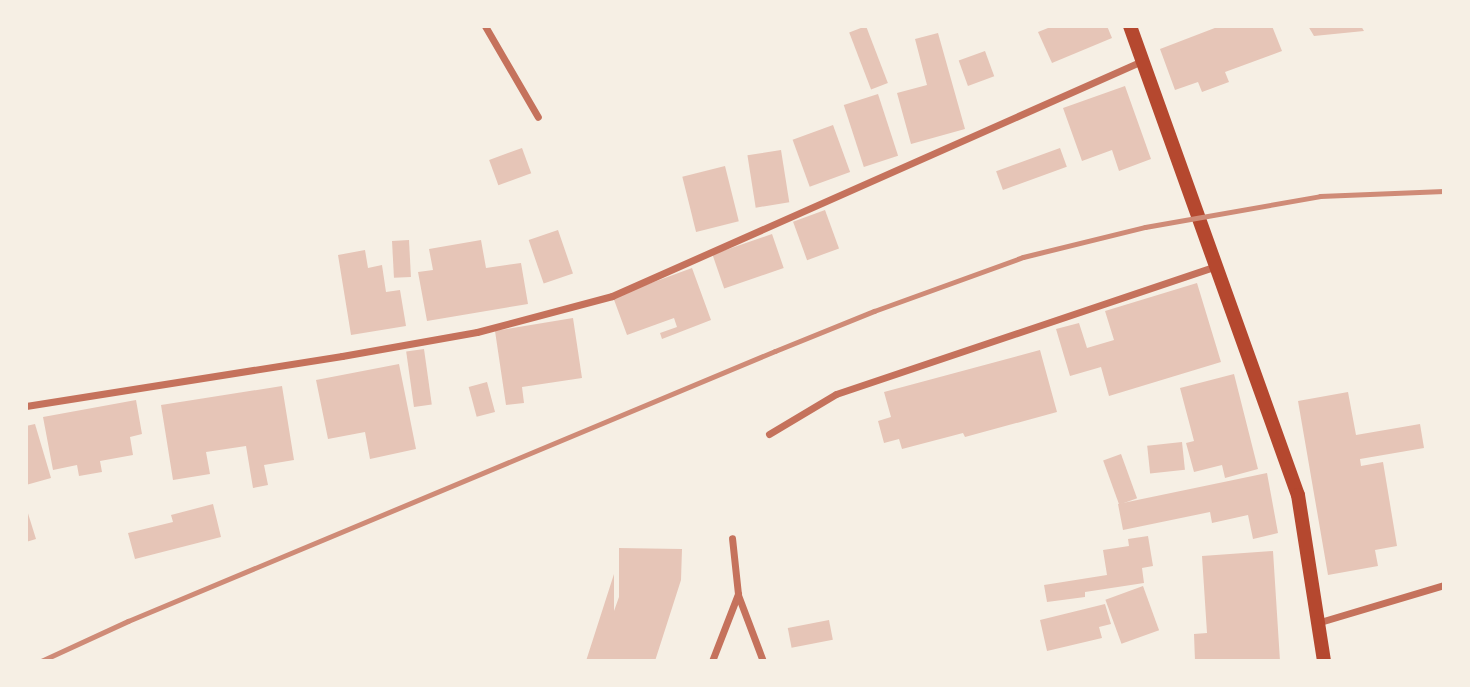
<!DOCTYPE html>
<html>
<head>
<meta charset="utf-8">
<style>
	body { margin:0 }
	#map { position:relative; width:1470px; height:687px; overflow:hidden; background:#f6efe4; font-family:"DejaVu Sans",sans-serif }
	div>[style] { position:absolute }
	.building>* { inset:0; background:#e6c5b7; transform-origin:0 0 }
	.minor>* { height:7px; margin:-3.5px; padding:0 3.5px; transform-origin:3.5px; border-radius:3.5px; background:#c5725c }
	.secondary>* { height:14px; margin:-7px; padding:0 7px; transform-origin:7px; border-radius:7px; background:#b5482f }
	.rail>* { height:5px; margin:-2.5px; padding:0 2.5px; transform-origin:2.5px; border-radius:2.5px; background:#cf8b77 }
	span { translate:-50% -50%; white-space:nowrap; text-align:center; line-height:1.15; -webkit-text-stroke:5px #f6efe4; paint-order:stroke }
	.frame { position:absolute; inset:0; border:28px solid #f6efe4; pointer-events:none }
</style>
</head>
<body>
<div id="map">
	<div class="building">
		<div style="left:866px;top:26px;width:61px;height:18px;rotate:69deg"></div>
		<div style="clip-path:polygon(1053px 26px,1107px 26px,1112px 38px,1052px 63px,1038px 32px)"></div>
		<div style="clip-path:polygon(1220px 26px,1272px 26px,1282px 51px,1225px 72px,1229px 82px,1202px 92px,1198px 82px,1175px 90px,1160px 49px)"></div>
		<div style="clip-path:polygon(1308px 26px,1361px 26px,1364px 31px,1314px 36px)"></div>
		<div style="clip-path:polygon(938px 33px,965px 129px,911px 144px,897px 93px,927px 85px,915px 39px)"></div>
		<div style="left:985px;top:51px;width:27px;height:28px;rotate:70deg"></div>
		<div style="clip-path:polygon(1125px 86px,1151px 159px,1119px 171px,1112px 150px,1082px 161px,1063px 108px)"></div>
		<div style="left:878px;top:94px;width:65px;height:36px;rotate:72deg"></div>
		<div style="left:833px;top:125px;width:50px;height:43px;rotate:70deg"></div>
		<div style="left:522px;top:148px;width:27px;height:35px;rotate:70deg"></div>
		<div style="left:1060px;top:148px;width:20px;height:68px;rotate:70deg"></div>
		<div style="left:781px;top:150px;width:53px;height:34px;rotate:81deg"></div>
		<div style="left:725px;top:166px;width:57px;height:44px;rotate:76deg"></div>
		<div style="left:825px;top:210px;width:41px;height:34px;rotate:70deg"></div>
		<div style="left:558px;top:230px;width:46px;height:31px;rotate:71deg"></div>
		<div style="left:772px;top:234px;width:36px;height:63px;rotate:71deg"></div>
		<div style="left:409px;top:240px;width:37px;height:17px;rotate:87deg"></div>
		<div style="clip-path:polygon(481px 240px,486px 268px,521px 263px,528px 304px,427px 321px,418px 272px,433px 270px,429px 249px)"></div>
		<div style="clip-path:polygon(365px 250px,368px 268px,382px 265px,386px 292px,400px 290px,406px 326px,351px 335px,338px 255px)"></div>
		<div style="clip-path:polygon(692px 268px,711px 320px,662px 339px,660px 333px,677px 327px,674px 318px,627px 335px,613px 297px)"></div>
		<div style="clip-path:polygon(1197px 283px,1221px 362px,1109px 396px,1101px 367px,1070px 376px,1056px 329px,1079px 323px,1087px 348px,1114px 340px,1105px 311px)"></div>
		<div style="clip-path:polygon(573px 318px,582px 378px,522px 387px,524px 403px,506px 405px,495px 331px)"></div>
		<div style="left:424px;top:349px;width:56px;height:18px;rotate:82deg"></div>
		<div style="clip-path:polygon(1040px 350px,1057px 412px,965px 437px,963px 433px,902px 449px,899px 439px,884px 443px,878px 421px,891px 417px,884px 392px)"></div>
		<div style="clip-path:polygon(399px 364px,416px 449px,370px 459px,365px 432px,328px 439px,316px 380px)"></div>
		<div style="clip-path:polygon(1234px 374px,1258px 469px,1225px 478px,1222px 465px,1194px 472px,1186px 443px,1194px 441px,1180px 388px)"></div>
		<div style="left:487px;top:382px;width:31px;height:19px;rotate:75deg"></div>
		<div style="clip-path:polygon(282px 386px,294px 460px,264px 465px,268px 485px,253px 488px,246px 446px,206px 452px,210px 474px,173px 480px,161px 405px)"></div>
		<div style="clip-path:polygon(1348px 392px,1356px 435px,1420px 424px,1424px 448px,1360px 459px,1361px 466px,1383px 462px,1397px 546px,1375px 550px,1378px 566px,1328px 575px,1298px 401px)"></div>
		<div style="clip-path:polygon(136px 400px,142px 434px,130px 437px,133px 455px,100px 461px,102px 472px,79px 476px,77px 465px,53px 470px,43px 417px)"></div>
		<div style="clip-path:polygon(35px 424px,51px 478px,26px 485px,26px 426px)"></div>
		<div style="left:1182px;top:442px;width:28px;height:35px;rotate:84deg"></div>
		<div style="left:1121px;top:454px;width:47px;height:19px;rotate:70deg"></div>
		<div style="clip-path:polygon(1267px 473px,1278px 533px,1253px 539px,1248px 515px,1212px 523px,1210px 512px,1123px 530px,1118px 504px)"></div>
		<div style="clip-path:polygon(213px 504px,221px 537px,135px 559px,128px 533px,173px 522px,171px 515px)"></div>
		<div style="clip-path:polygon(26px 507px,36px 539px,26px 542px)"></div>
		<div style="clip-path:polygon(1148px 536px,1153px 566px,1142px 568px,1144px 583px,1085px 592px,1085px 597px,1047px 602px,1044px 585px,1107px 575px,1103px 550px,1129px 546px,1128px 539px)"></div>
		<div style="clip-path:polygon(619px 548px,682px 549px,681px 580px,655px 661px,586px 661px,614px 574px,614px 611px,619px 597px)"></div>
		<div style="clip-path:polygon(1273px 551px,1280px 661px,1195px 661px,1194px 634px,1207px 633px,1202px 556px)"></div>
		<div style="left:1143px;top:586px;width:47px;height:40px;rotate:70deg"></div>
		<div style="clip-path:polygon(1105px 604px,1111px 624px,1099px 627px,1102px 638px,1047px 651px,1040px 620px)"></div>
		<div style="left:829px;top:620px;width:20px;height:42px;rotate:79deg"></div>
	</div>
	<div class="minor">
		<div style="left:485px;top:26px;width:105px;rotate:59.8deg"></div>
		<div style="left:26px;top:406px;width:320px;rotate:-9deg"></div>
		<div style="left:342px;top:356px;width:137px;rotate:-10.1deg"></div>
		<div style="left:477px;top:332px;width:140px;rotate:-14.9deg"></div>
		<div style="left:612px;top:296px;width:580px;rotate:-23.91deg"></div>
		<div style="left:769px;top:434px;width:78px;rotate:-30.8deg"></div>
		<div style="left:836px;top:394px;width:401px;rotate:-18.6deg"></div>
		<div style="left:738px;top:595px;width:71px;rotate:69.3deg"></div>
		<div style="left:1320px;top:622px;width:129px;rotate:-16.6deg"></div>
		<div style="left:712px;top:661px;width:72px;rotate:-68.8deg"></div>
		<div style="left:738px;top:594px;width:56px;rotate:-96.1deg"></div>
	</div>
	<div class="secondary">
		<div style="left:1130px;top:26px;width:498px;rotate:70.3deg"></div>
		<div style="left:1298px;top:495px;width:168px;rotate:81.1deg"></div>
	</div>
	<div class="rail">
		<div style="left:41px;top:661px;width:96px;rotate:-24.7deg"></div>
		<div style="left:128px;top:621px;width:701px;rotate:-22.65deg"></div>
		<div style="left:775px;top:351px;width:107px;rotate:-22deg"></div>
		<div style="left:874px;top:311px;width:158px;rotate:-19.9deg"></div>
		<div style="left:1023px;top:257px;width:126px;rotate:-13.8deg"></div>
		<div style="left:1145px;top:227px;width:178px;rotate:-10deg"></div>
		<div style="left:1320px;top:196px;width:124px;rotate:-2.3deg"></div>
	</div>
	<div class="frame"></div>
</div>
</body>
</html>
